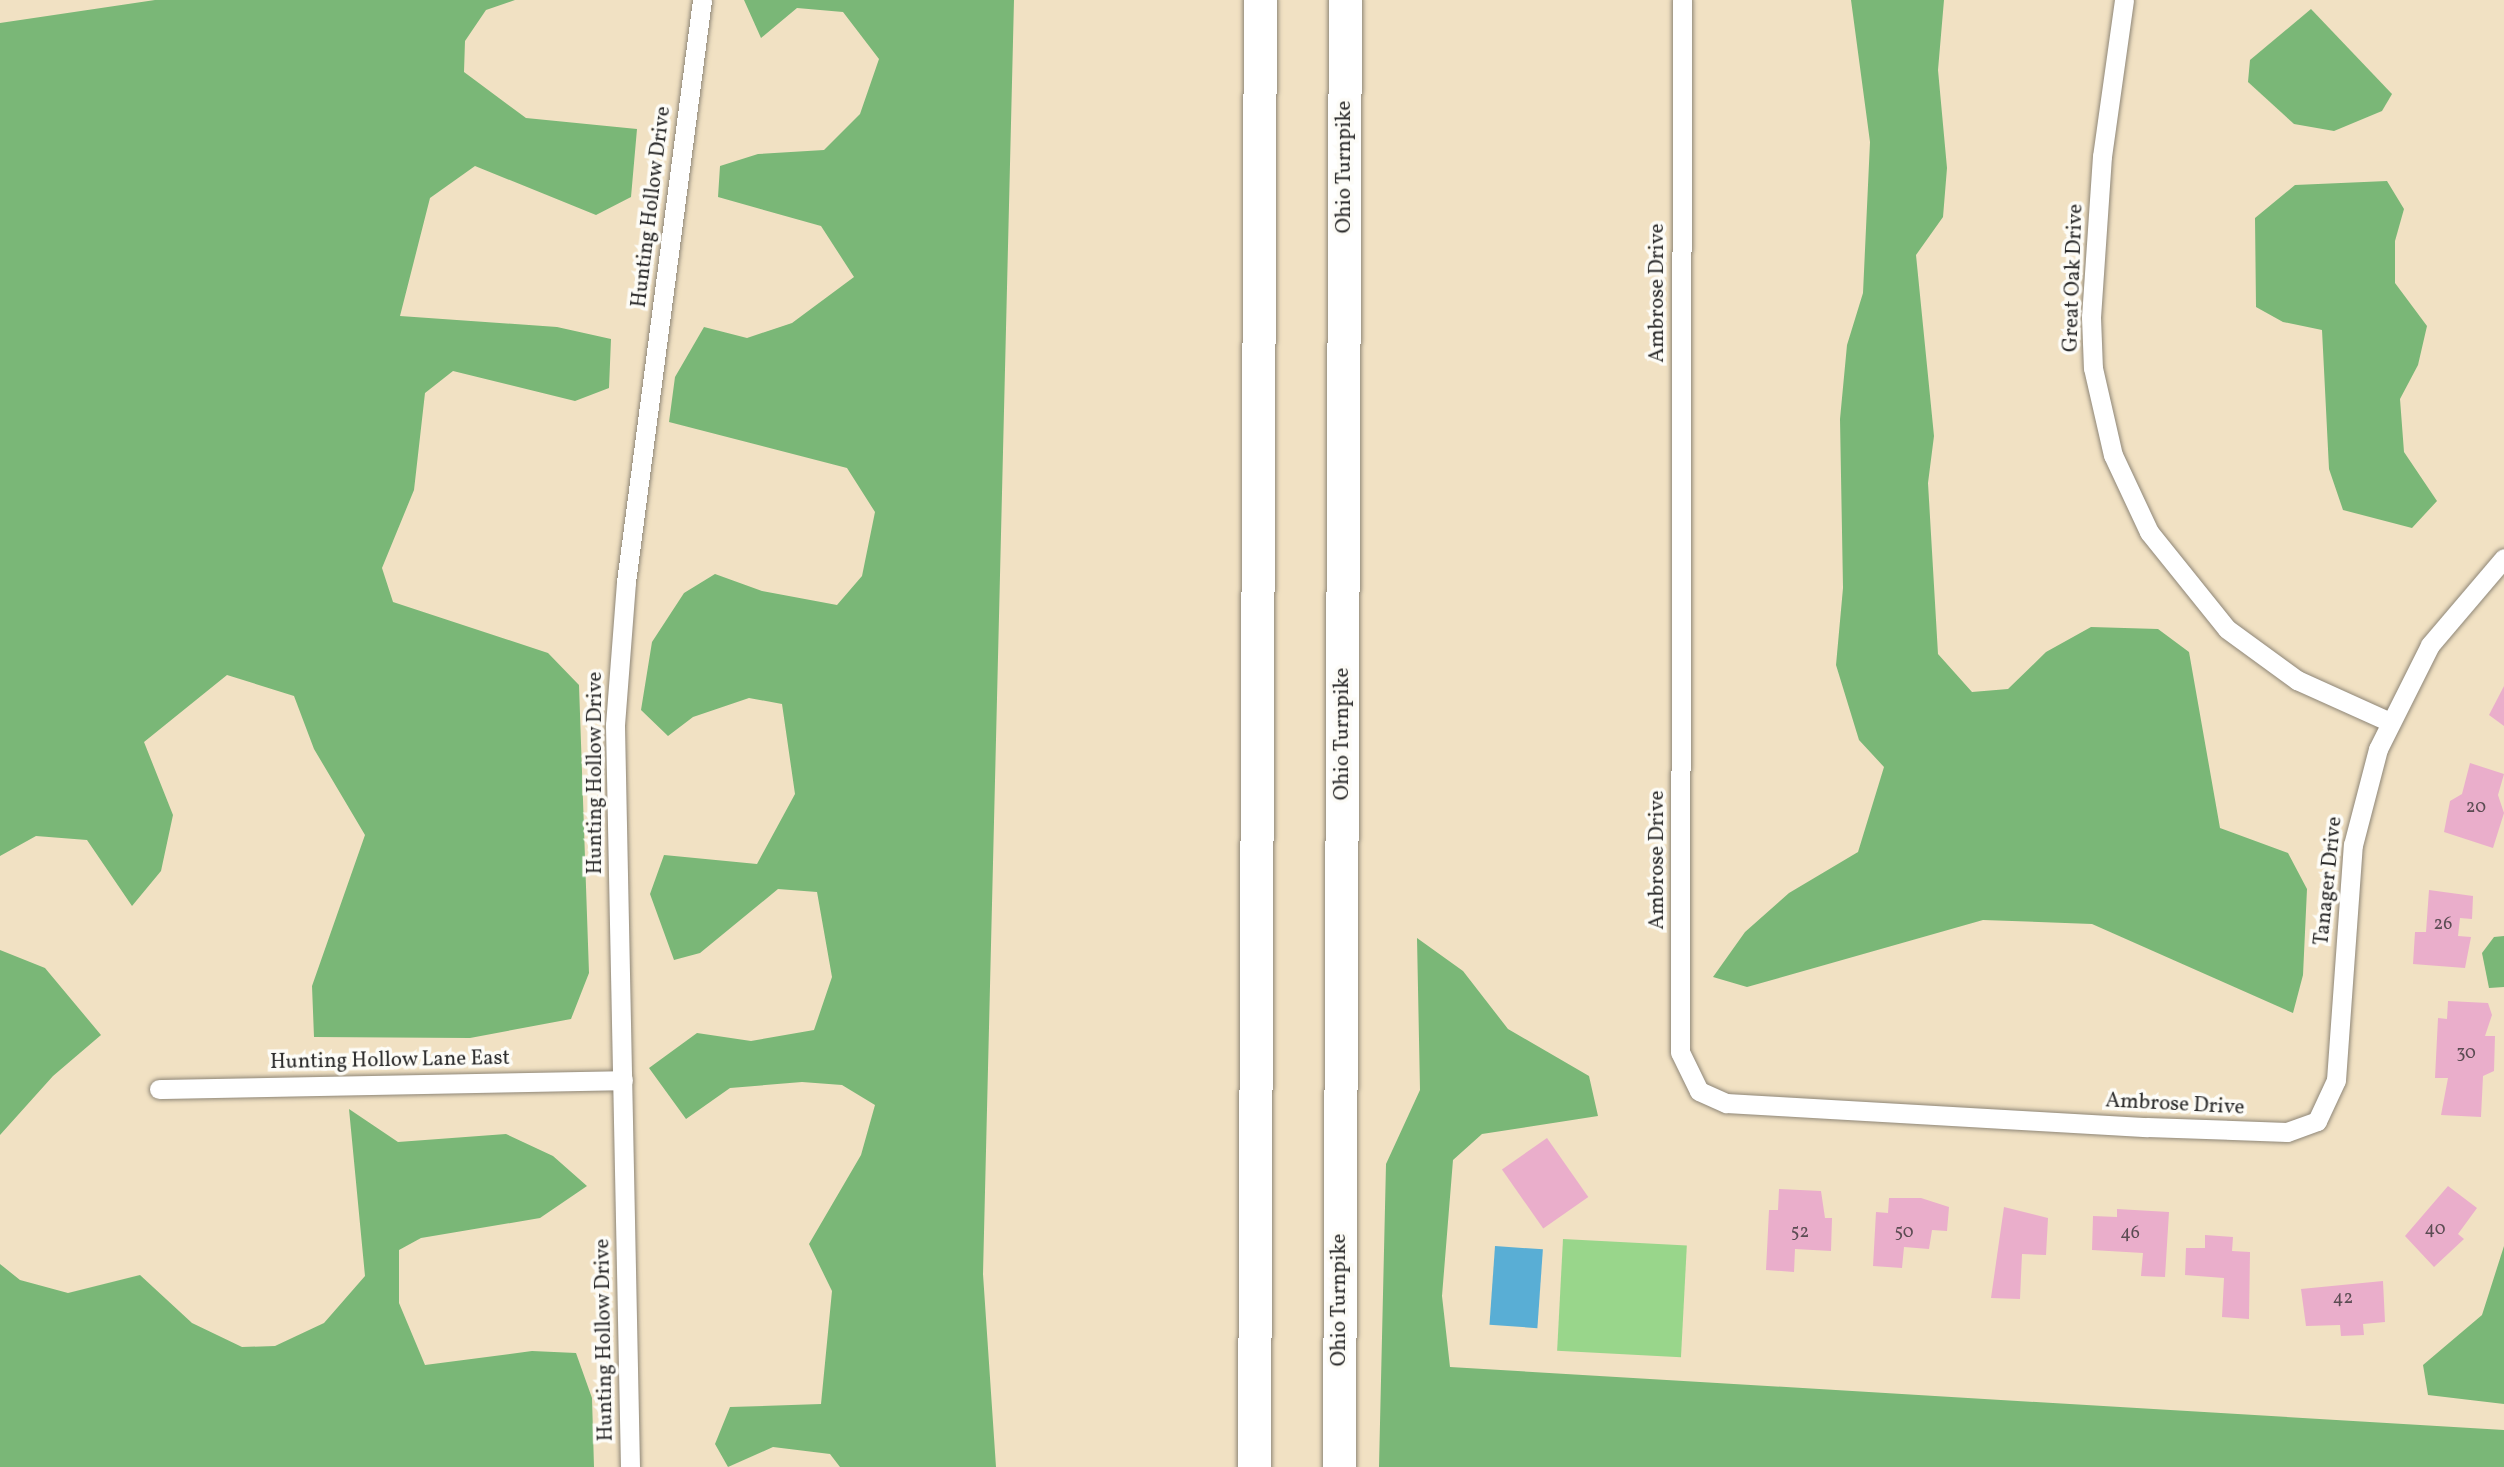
<!DOCTYPE html>
<html>
<head>
<meta charset="utf-8">
<style>
	body { margin:0 }
	#map { position:relative; width:2504px; height:1467px; overflow:hidden; background:#f1e1c3; font-family:Vollkorn,serif }
	div>[style] { position:absolute }
	.green>* { inset:0; background:#99d68b; transform-origin:0 0 }
	.forest>* { inset:0; background:#7ab777 }
	.water>* { inset:0; background:#59aed5; transform-origin:0 0 }
	.building>* { inset:0; background:#eaaecb; transform-origin:0 0 }
	.roads { filter:drop-shadow(0 0 2px #8e8677) drop-shadow(0 0 2px #8e8677) }
	.minor>* { height:19px; margin:-9.5px; padding:0 9.5px; transform-origin:9.5px; border-radius:9.5px; background:#fff }
	.motorway>* { height:33px; margin:-16.5px; padding:0 16.5px; transform-origin:16.5px; border-radius:16.5px; background:#fff }
	span { translate:-50% -50%; white-space:nowrap; text-align:center; line-height:1.15; -webkit-text-stroke:7px #fdfcf7; paint-order:stroke }
	.number-label { font-size:18px; color:#5b4c53 }
	.number-label span { -webkit-text-stroke-width:0 }
	.street-label { font-size:21px; color:#2b2b2b }
</style>
</head>
<body>
<div id="map">
	<div class="green">
		<div style="left:1563px;top:1239px;width:124px;height:112px;rotate:3deg"></div>
	</div>
	<div class="forest">
		<div style="clip-path:polygon(155px 0,515px 0,486px 10px,465px 41px,464px 72px,526px 118px,637px 129px,631px 197px,596px 215px,475px 166px,430px 198px,400px 316px,557px 327px,611px 339px,609px 388px,575px 401px,453px 371px,425px 393px,414px 490px,382px 568px,393px 602px,548px 653px,579px 685px,589px 973px,571px 1019px,470px 1038px,314px 1037px,312px 986px,365px 835px,314px 749px,294px 696px,227px 675px,144px 742px,173px 815px,161px 871px,132px 906px,87px 840px,36px 836px,0 856px,0 23px)"></div>
		<div style="clip-path:polygon(744px 0,1014px 0,983px 1274px,996px 1467px,840px 1467px,830px 1454px,773px 1447px,728px 1467px,715px 1444px,730px 1407px,821px 1404px,832px 1291px,809px 1244px,861px 1155px,875px 1105px,842px 1085px,802px 1082px,730px 1088px,686px 1119px,649px 1068px,697px 1033px,751px 1041px,814px 1030px,832px 977px,817px 892px,778px 889px,700px 953px,674px 960px,650px 894px,664px 855px,757px 864px,795px 794px,782px 704px,749px 698px,693px 717px,668px 736px,641px 710px,652px 642px,684px 593px,715px 574px,762px 591px,837px 605px,862px 576px,875px 512px,847px 468px,669px 422px,675px 377px,704px 327px,747px 338px,792px 323px,854px 277px,821px 226px,718px 197px,720px 166px,758px 154px,824px 150px,860px 114px,879px 59px,843px 12px,797px 8px,761px 38px)"></div>
		<div style="clip-path:polygon(1851px 0,1944px 0,1938px 70px,1947px 168px,1943px 217px,1916px 255px,1934px 436px,1928px 483px,1938px 654px,1972px 692px,2008px 689px,2046px 652px,2091px 627px,2158px 629px,2189px 652px,2220px 828px,2288px 853px,2307px 889px,2303px 975px,2293px 1013px,2092px 924px,1983px 920px,1747px 987px,1713px 977px,1745px 932px,1789px 893px,1858px 852px,1884px 767px,1859px 740px,1836px 665px,1843px 588px,1840px 419px,1847px 345px,1863px 293px,1870px 142px)"></div>
		<div style="clip-path:polygon(2311px 9px,2392px 94px,2382px 111px,2334px 131px,2294px 124px,2248px 82px,2250px 60px)"></div>
		<div style="clip-path:polygon(2387px 181px,2404px 209px,2395px 241px,2395px 283px,2427px 326px,2418px 365px,2400px 399px,2404px 452px,2437px 501px,2412px 528px,2343px 510px,2329px 469px,2322px 330px,2283px 322px,2256px 307px,2255px 218px,2295px 185px)"></div>
		<div style="clip-path:polygon(2504px 936px,2504px 987px,2489px 988px,2482px 953px,2494px 937px)"></div>
		<div style="clip-path:polygon(1417px 938px,1463px 971px,1508px 1029px,1589px 1076px,1598px 1116px,1482px 1134px,1453px 1160px,1442px 1296px,1450px 1367px,2504px 1430px,2504px 1467px,1379px 1467px,1386px 1164px,1420px 1090px)"></div>
		<div style="clip-path:polygon(0 950px,45px 968px,101px 1035px,53px 1076px,0 1135px)"></div>
		<div style="clip-path:polygon(349px 1109px,398px 1142px,506px 1134px,553px 1156px,587px 1186px,540px 1218px,421px 1238px,399px 1250px,399px 1303px,425px 1365px,532px 1351px,576px 1353px,592px 1398px,594px 1467px,0 1467px,0 1264px,20px 1280px,68px 1293px,140px 1275px,192px 1323px,242px 1347px,275px 1346px,324px 1323px,365px 1276px)"></div>
		<div style="clip-path:polygon(2504px 1246px,2504px 1404px,2428px 1395px,2423px 1365px,2482px 1315px)"></div>
	</div>
	<div class="water">
		<div style="left:1495px;top:1246px;width:48px;height:79px;rotate:4deg"></div>
	</div>
	<div class="building">
		<div style="clip-path:polygon(2504px 686px,2504px 726px,2489px 715px)"></div>
		<div style="clip-path:polygon(2470px 763px,2504px 774px,2498px 795px,2504px 813px,2493px 848px,2444px 832px,2450px 801px,2462px 794px)"></div>
		<div style="clip-path:polygon(2429px 890px,2473px 896px,2472px 919px,2460px 918px,2458px 936px,2471px 937px,2465px 968px,2413px 964px,2415px 932px,2426px 932px)"></div>
		<div style="clip-path:polygon(2448px 1001px,2488px 1003px,2492px 1015px,2485px 1036px,2495px 1036px,2494px 1071px,2483px 1076px,2481px 1117px,2441px 1115px,2448px 1078px,2435px 1078px,2438px 1018px,2447px 1019px)"></div>
		<div style="left:1547px;top:1138px;width:72px;height:55px;rotate:55deg"></div>
		<div style="clip-path:polygon(2448px 1186px,2477px 1208px,2458px 1234px,2464px 1239px,2434px 1267px,2405px 1236px)"></div>
		<div style="clip-path:polygon(1779px 1189px,1821px 1191px,1825px 1218px,1832px 1218px,1831px 1251px,1795px 1249px,1794px 1272px,1766px 1270px,1769px 1210px,1778px 1210px)"></div>
		<div style="clip-path:polygon(1889px 1198px,1921px 1198px,1949px 1207px,1947px 1231px,1932px 1230px,1929px 1249px,1904px 1247px,1902px 1268px,1873px 1266px,1876px 1212px,1888px 1213px)"></div>
		<div style="clip-path:polygon(2004px 1207px,2048px 1218px,2046px 1255px,2022px 1254px,2020px 1299px,1991px 1298px)"></div>
		<div style="clip-path:polygon(2117px 1209px,2169px 1212px,2165px 1277px,2141px 1276px,2143px 1253px,2092px 1250px,2093px 1216px,2117px 1217px)"></div>
		<div style="clip-path:polygon(2205px 1235px,2233px 1237px,2232px 1251px,2250px 1252px,2249px 1319px,2222px 1317px,2224px 1278px,2185px 1275px,2186px 1248px,2205px 1248px)"></div>
		<div style="clip-path:polygon(2383px 1281px,2385px 1322px,2363px 1324px,2364px 1335px,2341px 1336px,2340px 1325px,2306px 1326px,2301px 1289px)"></div>
	</div>
	<div class="roads">
		<div class="minor">
			<div style="left:1682px;top:0;width:1052px;rotate:90.11deg"></div>
			<div style="left:1680px;top:1052px;width:43px;rotate:64deg"></div>
			<div style="left:1699px;top:1091px;width:30px;rotate:24deg"></div>
			<div style="left:1726px;top:1103px;width:422px;rotate:3.3deg"></div>
			<div style="left:2147px;top:1127px;width:140px;rotate:2deg"></div>
			<div style="left:2287px;top:1132px;width:32px;rotate:-20deg"></div>
			<div style="left:2317px;top:1121px;width:45px;rotate:-65.1deg"></div>
			<div style="left:2336px;top:1080px;width:236px;rotate:-85.9deg"></div>
			<div style="left:2353px;top:845px;width:99px;rotate:-75.4deg"></div>
			<div style="left:2378px;top:749px;width:116px;rotate:-63.4deg"></div>
			<div style="left:2430px;top:645px;width:114px;rotate:-49.6deg"></div>
			<div style="left:2124px;top:0;width:158px;rotate:98deg"></div>
			<div style="left:2102px;top:156px;width:161px;rotate:93.9deg"></div>
			<div style="left:2091px;top:317px;width:51px;rotate:87.8deg"></div>
			<div style="left:2093px;top:368px;width:89px;rotate:77.1deg"></div>
			<div style="left:2113px;top:455px;width:85px;rotate:64.9deg"></div>
			<div style="left:2149px;top:532px;width:124px;rotate:51.2deg"></div>
			<div style="left:2227px;top:629px;width:87px;rotate:36.1deg"></div>
			<div style="left:2297px;top:680px;width:100px;rotate:24.3deg"></div>
			<div style="left:159px;top:1089px;width:464px;rotate:-1.1deg"></div>
			<div style="left:630px;top:1467px;width:742px;rotate:-91.16deg"></div>
			<div style="left:615px;top:725px;width:143px;rotate:-85.6deg"></div>
			<div style="left:626px;top:582px;width:587px;rotate:-82.56deg"></div>
		</div>
		<div class="motorway">
			<div style="left:1254px;top:1467px;width:1467px;rotate:-89.77deg"></div>
			<div style="left:1339px;top:1467px;width:1467px;rotate:-89.77deg"></div>
		</div>
	</div>
	<div class="number-label">
		<span style="left:2476px;top:808px">20</span>
		<span style="left:2443px;top:925px">26</span>
		<span style="left:2466px;top:1054px">30</span>
		<span style="left:2435px;top:1230px">40</span>
		<span style="left:1800px;top:1233px">52</span>
		<span style="left:1904px;top:1233px">50</span>
		<span style="left:2130px;top:1234px">46</span>
		<span style="left:2343px;top:1299px">42</span>
	</div>
	<div class="street-label">
		<span style="left:1345px;top:167px;rotate:-90deg">Ohio Turnpike</span>
		<span style="left:652px;top:207px;rotate:-83deg">Hunting Hollow Drive</span>
		<span style="left:2074px;top:278px;rotate:-88deg">Great Oak Drive</span>
		<span style="left:1658px;top:293px;rotate:-90deg">Ambrose Drive</span>
		<span style="left:1343px;top:734px;rotate:-90deg">Ohio Turnpike</span>
		<span style="left:596px;top:773px;rotate:-90deg">Hunting Hollow Drive</span>
		<span style="left:1658px;top:860px;rotate:-90deg">Ambrose Drive</span>
		<span style="left:2329px;top:881px;rotate:-84deg">Tanager Drive</span>
		<span style="left:390px;top:1061px;rotate:-1deg">Hunting Hollow Lane East</span>
		<span style="left:2175px;top:1105px;rotate:3deg">Ambrose Drive</span>
		<span style="left:1340px;top:1300px;rotate:-90deg">Ohio Turnpike</span>
		<span style="left:605px;top:1340px;rotate:-91deg">Hunting Hollow Drive</span>
	</div>
</div>
</body>
</html>
